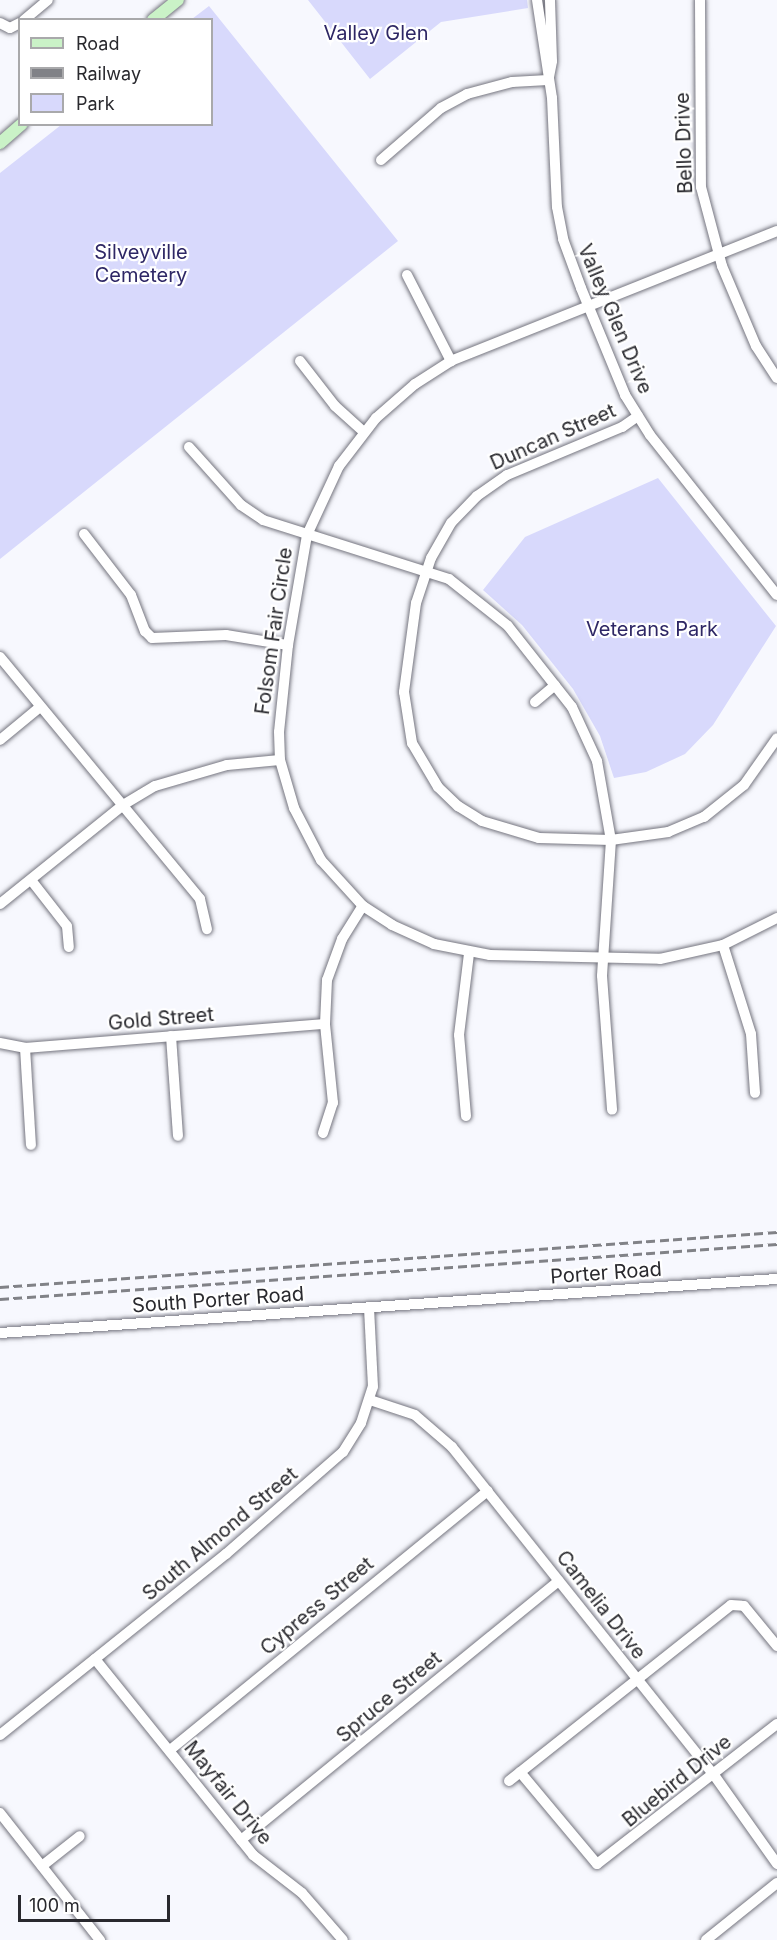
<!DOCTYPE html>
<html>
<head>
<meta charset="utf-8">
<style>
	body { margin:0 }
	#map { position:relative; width:777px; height:1940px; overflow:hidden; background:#f7f8fe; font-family:Inter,sans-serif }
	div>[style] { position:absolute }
	.green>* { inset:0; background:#d8d9fc }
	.roads { filter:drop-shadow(0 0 2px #75757f) drop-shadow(0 0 2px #75757f) }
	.minor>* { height:10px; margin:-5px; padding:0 5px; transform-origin:5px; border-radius:5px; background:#fff }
	.major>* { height:12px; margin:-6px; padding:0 6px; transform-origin:6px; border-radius:6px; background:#caf2c7 }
	.rail>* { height:3px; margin-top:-1.5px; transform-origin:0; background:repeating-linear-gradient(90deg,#818287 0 9px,transparent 0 13.5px) }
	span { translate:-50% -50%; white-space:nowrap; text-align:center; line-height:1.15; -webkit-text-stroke:4.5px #fff; paint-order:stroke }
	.park-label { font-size:20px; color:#2e2765 }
	.street-label { font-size:20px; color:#29292e }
	.legend { position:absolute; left:18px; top:18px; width:195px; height:108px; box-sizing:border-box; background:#fff; border:2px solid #a9a9ab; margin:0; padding:8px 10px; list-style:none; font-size:18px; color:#29292e }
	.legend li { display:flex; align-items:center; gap:12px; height:30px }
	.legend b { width:30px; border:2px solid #a9a9ab }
	.scale { position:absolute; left:18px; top:1895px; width:152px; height:27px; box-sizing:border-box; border:3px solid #29292e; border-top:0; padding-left:8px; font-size:18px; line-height:21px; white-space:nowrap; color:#29292e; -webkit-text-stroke:4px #fff; paint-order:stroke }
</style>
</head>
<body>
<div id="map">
	<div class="green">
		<div style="clip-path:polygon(308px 0,527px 0,528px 8px,441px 22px,370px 79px)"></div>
		<div style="clip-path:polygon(209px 6px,398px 241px,0 559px,0 173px,61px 125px,212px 124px,212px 20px,192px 19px)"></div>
		<div style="clip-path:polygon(658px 478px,776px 626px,713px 725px,685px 754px,646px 772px,614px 778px,600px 736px,573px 689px,522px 625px,483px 590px,525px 537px)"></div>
	</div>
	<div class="roads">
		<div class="minor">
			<div style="left:537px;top:0;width:99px;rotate:81.3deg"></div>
			<div style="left:552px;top:98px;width:109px;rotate:87.4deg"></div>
			<div style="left:557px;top:207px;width:33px;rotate:79deg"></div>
			<div style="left:563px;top:239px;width:52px;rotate:69.8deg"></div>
			<div style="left:581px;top:288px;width:116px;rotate:67.6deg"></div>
			<div style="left:625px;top:395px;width:47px;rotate:58deg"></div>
			<div style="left:650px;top:435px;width:204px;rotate:51.6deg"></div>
			<div style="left:700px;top:0;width:187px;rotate:89.7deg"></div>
			<div style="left:701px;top:187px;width:82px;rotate:75.1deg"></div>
			<div style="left:722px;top:266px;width:87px;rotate:67deg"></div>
			<div style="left:756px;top:346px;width:38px;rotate:57deg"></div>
			<div style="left:24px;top:20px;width:31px;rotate:-40deg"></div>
			<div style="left:0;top:23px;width:11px;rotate:27deg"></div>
			<div style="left:10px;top:28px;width:11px;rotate:-27deg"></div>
			<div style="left:549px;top:77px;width:16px;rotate:-79deg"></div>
			<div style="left:552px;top:61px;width:61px;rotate:-91.9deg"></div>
			<div style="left:381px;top:160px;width:79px;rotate:-40.9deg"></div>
			<div style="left:441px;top:108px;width:30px;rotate:-28deg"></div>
			<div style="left:467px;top:94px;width:47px;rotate:-14.9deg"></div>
			<div style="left:512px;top:82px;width:36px;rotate:-3deg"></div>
			<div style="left:777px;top:231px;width:351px;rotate:158.3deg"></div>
			<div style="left:451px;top:361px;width:43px;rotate:147.4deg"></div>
			<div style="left:415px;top:384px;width:52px;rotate:138.9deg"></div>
			<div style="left:376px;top:418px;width:61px;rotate:127.6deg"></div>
			<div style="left:339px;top:466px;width:76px;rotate:114.9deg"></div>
			<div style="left:307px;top:535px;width:112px;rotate:99.8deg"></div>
			<div style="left:288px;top:645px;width:87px;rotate:95.9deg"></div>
			<div style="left:279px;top:732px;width:28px;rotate:88deg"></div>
			<div style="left:280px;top:760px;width:50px;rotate:73.7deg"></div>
			<div style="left:294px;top:808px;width:59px;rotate:62.6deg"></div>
			<div style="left:321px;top:860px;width:62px;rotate:47.6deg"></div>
			<div style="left:363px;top:906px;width:35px;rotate:33deg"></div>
			<div style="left:392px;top:925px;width:46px;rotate:24.3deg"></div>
			<div style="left:434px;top:944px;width:57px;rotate:11.1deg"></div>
			<div style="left:490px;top:955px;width:170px;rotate:1.3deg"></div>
			<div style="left:660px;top:959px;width:65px;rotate:-12.5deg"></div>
			<div style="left:723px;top:945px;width:60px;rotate:-26.6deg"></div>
			<div style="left:407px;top:275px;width:97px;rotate:62.9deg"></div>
			<div style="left:300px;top:361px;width:57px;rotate:52.1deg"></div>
			<div style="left:335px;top:406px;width:39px;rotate:42deg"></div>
			<div style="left:638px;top:416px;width:19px;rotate:145deg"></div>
			<div style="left:622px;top:427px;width:125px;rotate:157.3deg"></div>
			<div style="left:507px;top:475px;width:37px;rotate:145deg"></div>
			<div style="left:477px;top:496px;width:37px;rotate:134deg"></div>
			<div style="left:451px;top:523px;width:40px;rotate:119.7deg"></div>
			<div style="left:431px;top:558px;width:47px;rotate:108.4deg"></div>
			<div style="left:416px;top:603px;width:90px;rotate:97.7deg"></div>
			<div style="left:404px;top:692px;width:52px;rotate:81.1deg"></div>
			<div style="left:412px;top:743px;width:51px;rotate:59.4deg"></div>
			<div style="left:438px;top:787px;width:28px;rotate:44deg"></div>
			<div style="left:458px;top:806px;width:28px;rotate:32deg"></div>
			<div style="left:482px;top:821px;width:59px;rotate:16.6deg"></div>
			<div style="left:539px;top:838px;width:72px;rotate:1.6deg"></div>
			<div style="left:611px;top:840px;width:58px;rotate:-8deg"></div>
			<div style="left:668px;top:832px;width:39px;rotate:-23deg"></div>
			<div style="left:704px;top:817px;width:51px;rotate:-38.7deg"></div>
			<div style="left:744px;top:785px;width:57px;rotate:-54.9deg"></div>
			<div style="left:189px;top:447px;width:78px;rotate:48.1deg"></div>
			<div style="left:241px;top:505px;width:27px;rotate:34deg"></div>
			<div style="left:263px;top:520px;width:195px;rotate:17.6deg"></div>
			<div style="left:449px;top:579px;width:75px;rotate:38.5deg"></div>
			<div style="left:508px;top:626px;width:103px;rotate:51.7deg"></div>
			<div style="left:572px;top:707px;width:60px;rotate:65.2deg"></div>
			<div style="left:597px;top:761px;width:80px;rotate:80deg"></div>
			<div style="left:611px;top:840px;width:136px;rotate:93.8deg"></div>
			<div style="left:602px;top:976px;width:134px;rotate:85.7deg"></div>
			<div style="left:84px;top:534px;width:77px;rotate:52.4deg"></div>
			<div style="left:131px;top:595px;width:39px;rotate:69deg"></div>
			<div style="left:145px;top:631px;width:10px;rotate:45deg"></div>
			<div style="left:152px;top:638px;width:74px;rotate:-2.3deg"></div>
			<div style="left:226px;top:635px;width:63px;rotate:9.2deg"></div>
			<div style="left:0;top:657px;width:314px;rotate:50.4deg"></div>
			<div style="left:200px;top:899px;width:31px;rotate:77deg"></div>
			<div style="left:535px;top:702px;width:26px;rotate:-40deg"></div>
			<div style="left:0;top:740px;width:52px;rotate:-39.5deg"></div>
			<div style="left:31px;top:880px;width:58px;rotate:52deg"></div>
			<div style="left:67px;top:926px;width:21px;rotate:85deg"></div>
			<div style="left:0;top:904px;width:158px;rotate:-38.8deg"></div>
			<div style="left:123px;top:805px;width:37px;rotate:-31deg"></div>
			<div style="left:155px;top:786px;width:75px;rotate:-16.3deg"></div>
			<div style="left:227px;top:765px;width:53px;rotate:-5.4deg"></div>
			<div style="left:723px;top:945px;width:93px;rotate:72.5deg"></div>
			<div style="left:751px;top:1034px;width:59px;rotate:86.1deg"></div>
			<div style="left:171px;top:1036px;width:100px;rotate:86deg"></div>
			<div style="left:0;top:1043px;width:25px;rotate:11deg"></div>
			<div style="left:25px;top:1048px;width:301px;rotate:-4.6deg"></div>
			<div style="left:25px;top:1048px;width:97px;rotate:86.5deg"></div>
			<div style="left:466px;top:1116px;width:81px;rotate:-94.9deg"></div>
			<div style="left:459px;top:1035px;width:82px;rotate:-83deg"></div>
			<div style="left:323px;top:1133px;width:32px;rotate:-72deg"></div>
			<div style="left:333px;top:1103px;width:79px;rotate:-95.8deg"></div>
			<div style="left:325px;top:1024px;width:44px;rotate:-87.4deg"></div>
			<div style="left:327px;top:980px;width:44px;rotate:-69.9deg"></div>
			<div style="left:342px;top:939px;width:39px;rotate:-58deg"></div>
			<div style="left:0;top:1333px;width:779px;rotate:-3.98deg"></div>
			<div style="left:370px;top:1400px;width:47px;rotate:18.4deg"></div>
			<div style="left:415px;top:1415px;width:49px;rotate:40.9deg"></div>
			<div style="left:452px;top:1447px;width:420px;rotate:51.4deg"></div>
			<div style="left:714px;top:1775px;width:109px;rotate:54.7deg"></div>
			<div style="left:95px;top:1659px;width:252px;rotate:51.1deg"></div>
			<div style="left:253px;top:1855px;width:62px;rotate:37.8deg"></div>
			<div style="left:302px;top:1893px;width:62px;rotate:48.9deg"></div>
			<div style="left:0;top:1735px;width:290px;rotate:-38.7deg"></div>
			<div style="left:226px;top:1554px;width:155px;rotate:-41.1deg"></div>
			<div style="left:343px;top:1452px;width:34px;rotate:-58deg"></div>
			<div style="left:361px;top:1423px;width:38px;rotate:-72deg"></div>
			<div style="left:373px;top:1387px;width:79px;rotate:-92.9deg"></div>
			<div style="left:170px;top:1750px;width:410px;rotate:-39.2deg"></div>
			<div style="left:520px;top:1772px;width:120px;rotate:50.1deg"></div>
			<div style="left:597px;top:1864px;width:228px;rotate:-37.9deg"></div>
			<div style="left:509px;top:1781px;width:283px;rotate:-38.4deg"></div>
			<div style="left:731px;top:1605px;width:13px;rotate:4deg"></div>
			<div style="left:744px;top:1606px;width:52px;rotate:50.5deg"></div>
			<div style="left:0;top:1813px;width:162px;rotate:51.8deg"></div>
			<div style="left:241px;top:1840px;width:410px;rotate:-39.2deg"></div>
			<div style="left:42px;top:1866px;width:48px;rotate:-38.3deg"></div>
			<div style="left:706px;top:1940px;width:91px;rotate:-38.8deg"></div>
		</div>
		<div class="major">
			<div style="left:153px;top:20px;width:32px;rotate:-39deg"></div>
			<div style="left:0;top:143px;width:29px;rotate:-41deg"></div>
		</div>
	</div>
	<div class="rail">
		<div style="left:0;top:1287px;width:779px;rotate:-4.05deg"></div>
		<div style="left:0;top:1299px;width:779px;rotate:-4.05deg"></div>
	</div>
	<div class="park-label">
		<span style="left:376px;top:33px">Valley Glen</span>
		<span style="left:141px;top:264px">Silveyville<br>Cemetery</span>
		<span style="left:652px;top:629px">Veterans Park</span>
	</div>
	<div class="street-label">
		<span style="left:684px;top:143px;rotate:-92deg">Bello Drive</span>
		<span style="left:615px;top:319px;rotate:67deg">Valley Glen Drive</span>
		<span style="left:553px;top:437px;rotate:-24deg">Duncan Street</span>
		<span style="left:274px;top:631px;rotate:-82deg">Folsom Fair Circle</span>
		<span style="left:161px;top:1019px;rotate:-5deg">Gold Street</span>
		<span style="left:606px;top:1273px;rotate:-4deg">Porter Road</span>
		<span style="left:218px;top:1300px;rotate:-4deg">South Porter Road</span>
		<span style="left:220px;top:1534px;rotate:-40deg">South Almond Street</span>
		<span style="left:601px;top:1605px;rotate:52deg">Camelia Drive</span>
		<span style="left:317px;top:1606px;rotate:-40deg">Cypress Street</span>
		<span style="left:389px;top:1697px;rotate:-40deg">Spruce Street</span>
		<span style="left:677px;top:1781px;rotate:-39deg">Bluebird Drive</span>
		<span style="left:228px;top:1793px;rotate:51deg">Mayfair Drive</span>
	</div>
	<ul class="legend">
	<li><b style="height:8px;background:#caf2c7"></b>Road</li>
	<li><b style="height:8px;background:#818287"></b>Railway</li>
	<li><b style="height:16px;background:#d8d9fc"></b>Park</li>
	</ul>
	<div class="scale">100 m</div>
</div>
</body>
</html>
